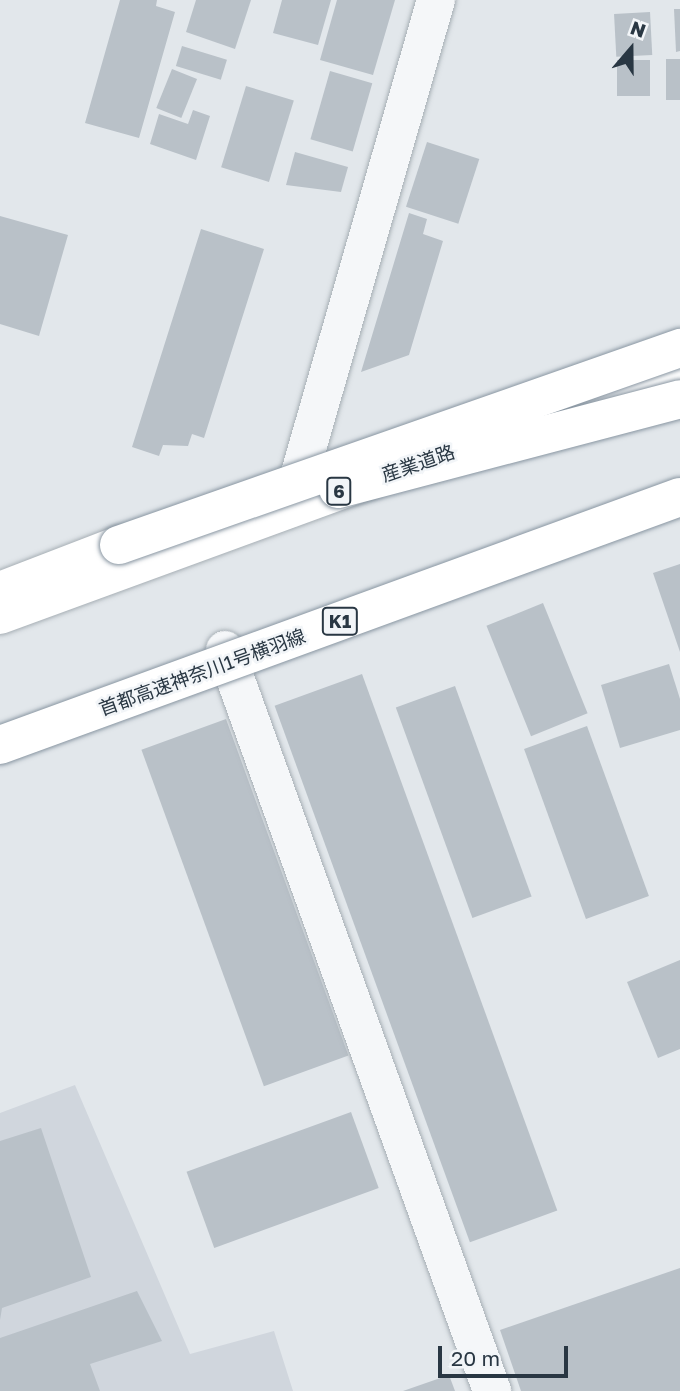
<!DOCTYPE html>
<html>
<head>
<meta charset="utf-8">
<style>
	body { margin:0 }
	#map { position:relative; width:680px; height:1391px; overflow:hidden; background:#e2e7eb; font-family:"Golos Text","Noto Sans JP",sans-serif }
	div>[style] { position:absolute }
	.built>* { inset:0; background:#d0d6dd }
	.building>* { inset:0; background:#b9c1c8; transform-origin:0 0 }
	.roads { filter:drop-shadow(0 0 2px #a7afb5) drop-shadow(0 0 2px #a7afb5) }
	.minor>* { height:38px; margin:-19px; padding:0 19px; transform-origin:19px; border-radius:19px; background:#f5f7f9 }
	.tertiary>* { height:38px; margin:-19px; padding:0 19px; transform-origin:19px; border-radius:19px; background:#f5f7f9 }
	.primary>* { height:38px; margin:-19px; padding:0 19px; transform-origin:19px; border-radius:19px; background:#fff }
	.motorway>* { height:38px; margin:-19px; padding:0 19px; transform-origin:19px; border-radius:19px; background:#fff }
	.bridges { filter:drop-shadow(0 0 2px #8996a2) drop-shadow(0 0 2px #8996a2) }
	.motorway-bridge>* { height:38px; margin:-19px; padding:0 19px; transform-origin:19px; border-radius:19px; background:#fff }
	span { translate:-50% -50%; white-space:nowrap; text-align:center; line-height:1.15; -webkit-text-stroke:5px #f2f5f8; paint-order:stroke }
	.shield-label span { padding:2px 5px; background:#f2f5f8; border:2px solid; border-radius:5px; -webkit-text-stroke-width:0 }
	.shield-label { font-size:18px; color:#293743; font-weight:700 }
	.street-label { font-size:19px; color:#293743 }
	.north { position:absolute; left:596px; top:14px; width:70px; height:70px; -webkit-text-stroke:5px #f2f5f8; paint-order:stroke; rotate:20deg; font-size:19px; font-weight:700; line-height:28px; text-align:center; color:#293743 }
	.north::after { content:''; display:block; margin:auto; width:24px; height:32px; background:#293743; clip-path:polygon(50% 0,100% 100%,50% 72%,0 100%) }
	.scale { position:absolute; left:438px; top:1346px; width:130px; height:32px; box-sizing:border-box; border:4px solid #293743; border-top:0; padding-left:9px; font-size:21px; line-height:24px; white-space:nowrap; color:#293743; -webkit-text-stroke:5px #f2f5f8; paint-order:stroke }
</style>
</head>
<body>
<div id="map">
	<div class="built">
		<div style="clip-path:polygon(75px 1085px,190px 1354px,274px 1331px,293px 1391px,0 1391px,0 1113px)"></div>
	</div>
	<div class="building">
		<div style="clip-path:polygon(120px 0,157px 0,156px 6px,175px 12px,139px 138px,85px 123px)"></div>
		<div style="clip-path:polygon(196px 0,251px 0,235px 49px,186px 32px)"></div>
		<div style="clip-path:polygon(282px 0,331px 0,318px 45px,273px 33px)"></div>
		<div style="clip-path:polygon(337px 0,395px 0,373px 75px,320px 60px)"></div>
		<div style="clip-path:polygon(674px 9px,680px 9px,680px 51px,676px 52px)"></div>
		<div style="left:650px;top:12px;width:43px;height:36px;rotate:87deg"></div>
		<div style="left:182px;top:46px;width:47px;height:21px;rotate:17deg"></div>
		<div style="left:666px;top:59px;width:14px;height:41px"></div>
		<div style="left:617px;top:60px;width:33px;height:36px"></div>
		<div style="left:172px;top:69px;width:27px;height:42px;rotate:22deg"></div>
		<div style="left:330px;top:71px;width:44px;height:71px;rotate:16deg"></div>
		<div style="left:246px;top:86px;width:50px;height:85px;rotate:17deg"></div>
		<div style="clip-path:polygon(193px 110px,210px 116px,196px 160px,150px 144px,159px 114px,188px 124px)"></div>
		<div style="left:427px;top:142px;width:55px;height:68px;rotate:18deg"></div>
		<div style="clip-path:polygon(295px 152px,348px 167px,341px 192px,286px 185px)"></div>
		<div style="clip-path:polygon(409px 213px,427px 219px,423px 234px,443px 241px,409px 355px,361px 372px)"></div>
		<div style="clip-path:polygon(0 216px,68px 235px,39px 336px,0 324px)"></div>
		<div style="clip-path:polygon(201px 229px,264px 249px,204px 438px,192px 434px,188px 446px,163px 445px,159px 456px,132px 447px)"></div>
		<div style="clip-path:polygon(680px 564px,680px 652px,653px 573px)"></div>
		<div style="left:543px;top:603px;width:119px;height:61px;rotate:68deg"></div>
		<div style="clip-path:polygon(669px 664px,680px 699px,680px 730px,620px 748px,601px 685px)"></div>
		<div style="left:362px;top:674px;width:571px;height:93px;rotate:70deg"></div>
		<div style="left:455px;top:686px;width:224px;height:63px;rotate:70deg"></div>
		<div style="left:226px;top:719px;width:358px;height:90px;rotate:70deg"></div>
		<div style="left:587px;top:726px;width:181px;height:67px;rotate:70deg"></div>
		<div style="clip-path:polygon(680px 960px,680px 1049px,658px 1058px,627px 982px)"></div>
		<div style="left:351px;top:1112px;width:81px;height:175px;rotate:70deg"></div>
		<div style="clip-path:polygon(41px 1128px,91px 1277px,2px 1308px,0 1320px,0 1141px)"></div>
		<div style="clip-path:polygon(680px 1268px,680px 1391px,521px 1391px,500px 1330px)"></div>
		<div style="clip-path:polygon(137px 1291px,162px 1341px,90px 1364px,100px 1391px,0 1391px,0 1338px)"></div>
		<div style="clip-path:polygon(449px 1375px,455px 1391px,403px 1391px)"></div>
	</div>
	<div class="roads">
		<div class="minor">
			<div style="left:225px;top:650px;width:788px;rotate:70.18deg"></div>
		</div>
		<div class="tertiary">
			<div style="left:290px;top:508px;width:529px;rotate:-73.97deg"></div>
		</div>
		<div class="primary">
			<div style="left:542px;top:420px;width:146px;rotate:-19.2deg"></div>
			<div style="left:0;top:615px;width:393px;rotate:-20.1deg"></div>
		</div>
		<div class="motorway">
			<div style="left:0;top:591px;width:128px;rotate:-21.1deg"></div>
		</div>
	</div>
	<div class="bridges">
		<div class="motorway-bridge">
			<div style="left:338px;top:489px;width:354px;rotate:-14.7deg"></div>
			<div style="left:119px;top:545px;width:595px;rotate:-19.35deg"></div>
			<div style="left:0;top:745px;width:724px;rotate:-20.04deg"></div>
		</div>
	</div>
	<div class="shield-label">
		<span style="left:339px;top:491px">6</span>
		<span style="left:340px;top:621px">K1</span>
	</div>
	<div class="street-label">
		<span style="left:418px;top:463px;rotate:-19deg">産業道路</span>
		<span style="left:202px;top:672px;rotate:-20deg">首都高速神奈川1号横羽線</span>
	</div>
	<div class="north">N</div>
	<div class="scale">20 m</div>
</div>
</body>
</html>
